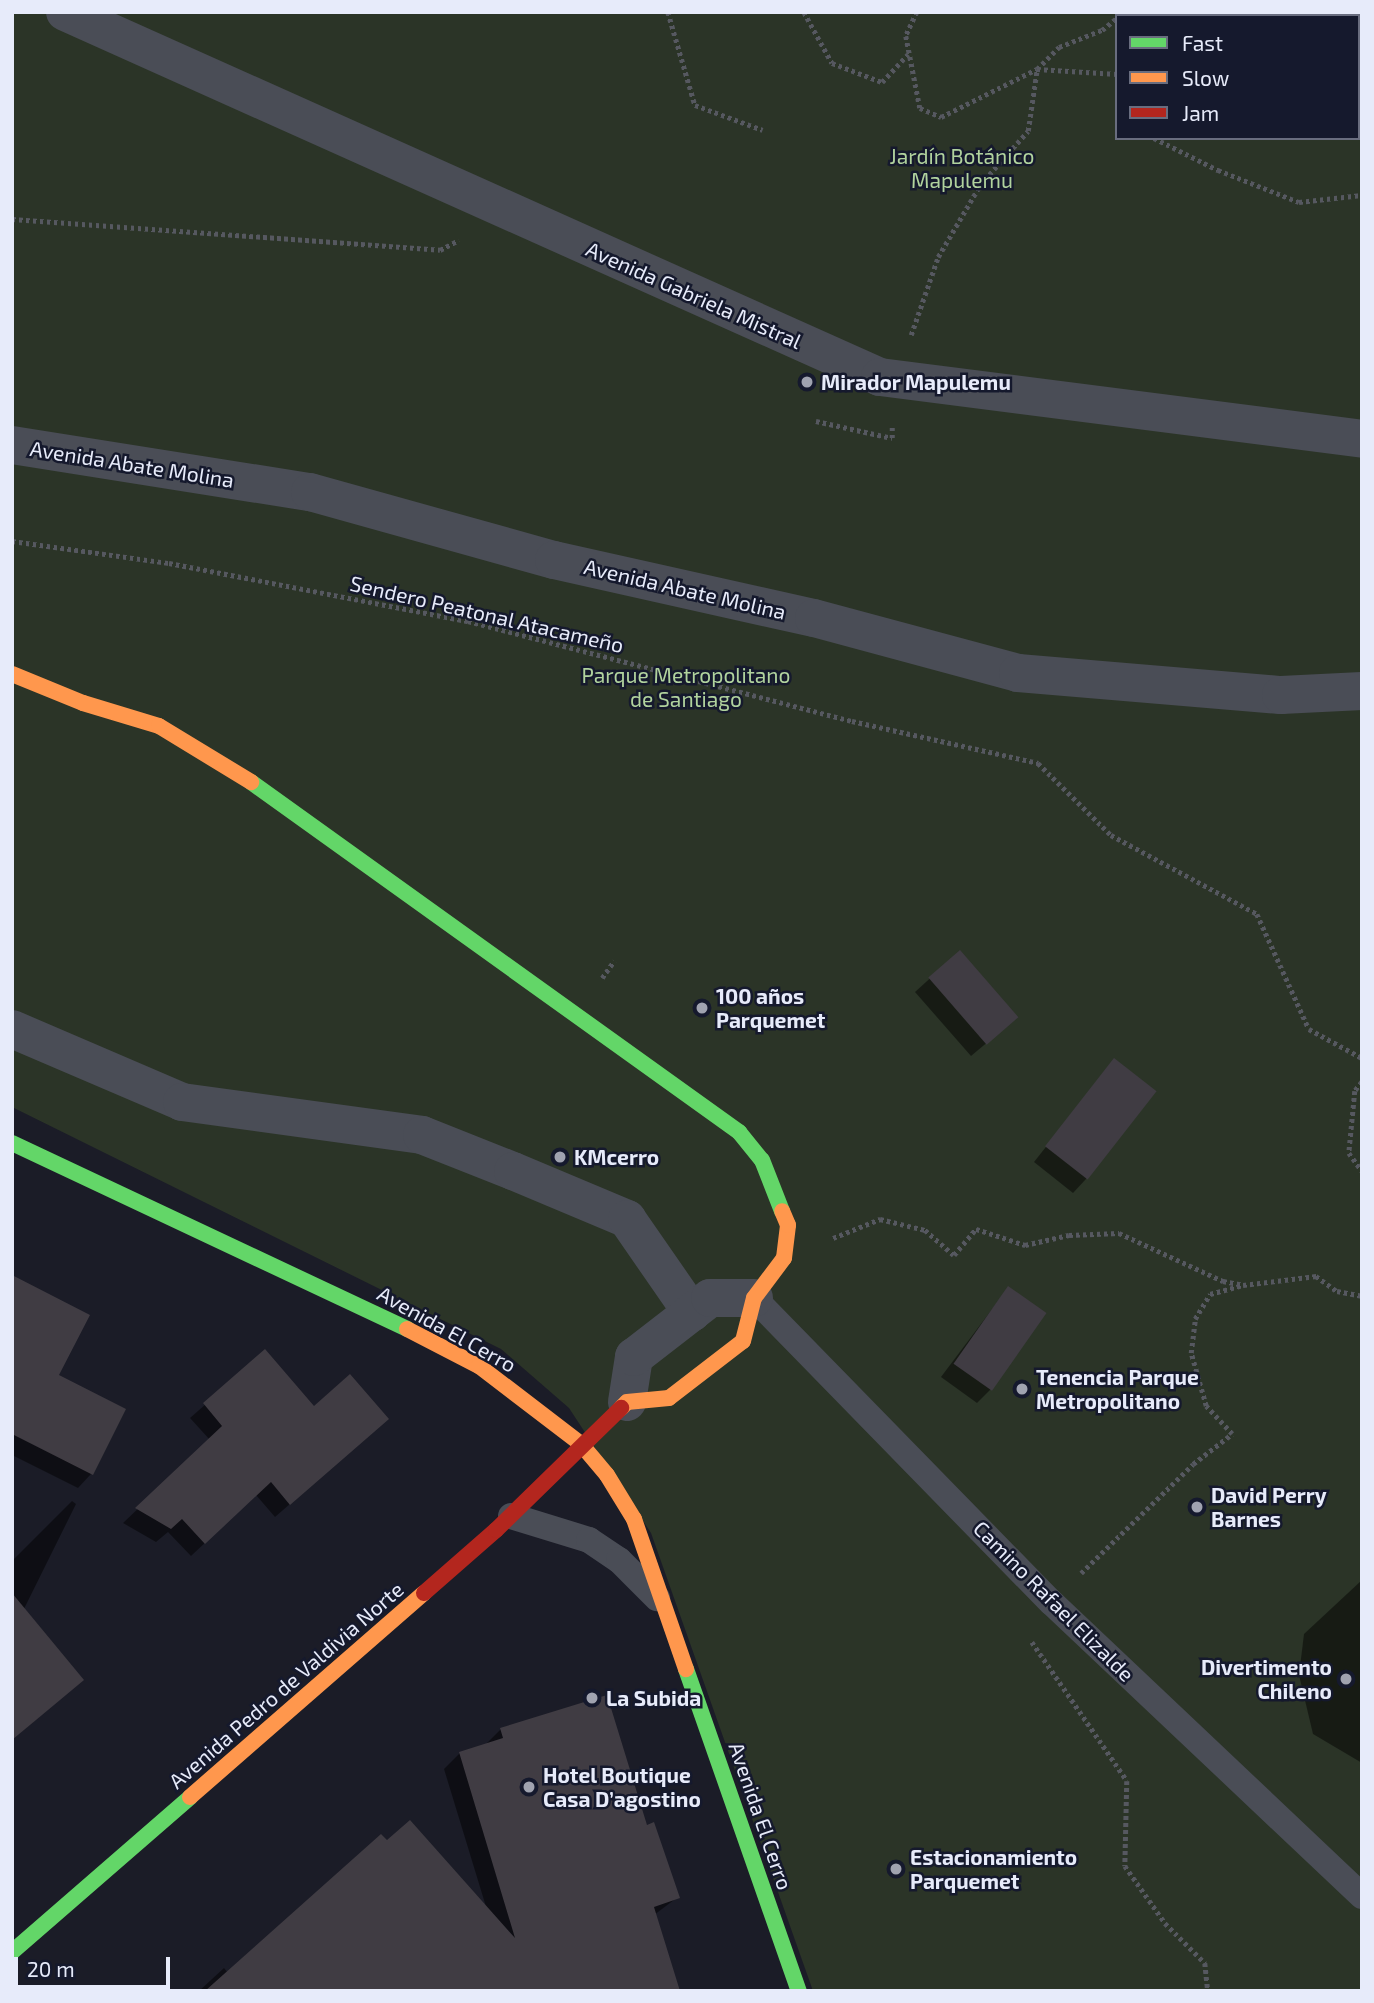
<!DOCTYPE html>
<html>
<head>
<meta charset="utf-8">
<style>
	body { margin:0 }
	#map { position:relative; width:1374px; height:2003px; overflow:hidden; background:#1b1c27; font-family:"Exo 2",sans-serif }
	div>[style] { position:absolute }
	.green>* { inset:0; background:#2b3427 }
	.shadow>* { inset:0; background:#0007 }
	.building>* { inset:0; background:#403c43; transform-origin:0 0 }
	.path>* { height:4.5px; margin-top:-2.25px; transform-origin:0; background:repeating-linear-gradient(90deg,#565860 0 3.5px,transparent 0 7px) }
	.lane>* { height:26px; margin:-13px; padding:0 13px; transform-origin:13px; border-radius:13px; background:#4a4d56 }
	.street>* { height:38px; margin:-19px; padding:0 19px; transform-origin:19px; border-radius:19px; background:#4a4d56 }
	.fast>* { height:16px; margin:-8px; padding:0 8px; transform-origin:8px; border-radius:8px; background:#63d668 }
	.slow>* { height:16px; margin:-8px; padding:0 8px; transform-origin:8px; border-radius:8px; background:#ff974d }
	.jam>* { height:16px; margin:-8px; padding:0 8px; transform-origin:8px; border-radius:8px; background:#b3261e }
	.dots>* { width:19px; height:19px; translate:-50% -50%; box-sizing:border-box; border:4px solid #15192d; border-radius:50% }
	span { translate:-50% -50%; white-space:nowrap; text-align:center; line-height:1.15; -webkit-text-stroke:5px #15192d; paint-order:stroke }
	.park-label { font-size:21px; color:#b1d39e }
	.street-label { font-size:21px; color:#e7ebfa }
	.poi-label { font-size:21px; color:#e7ebfa; font-weight:700 }
	.left { translate:0 -50%; text-align:left }
	.right { translate:-100% -50%; text-align:right }
	.frame { position:absolute; inset:0; border:14px solid #e7ebfa; pointer-events:none }
	.legend { position:absolute; left:1115px; top:14px; width:245px; height:126px; box-sizing:border-box; background:#15192d; border:2px solid #696d7f; margin:0; padding:9px 12px; list-style:none; font-size:21px; color:#e7ebfa }
	.legend li { display:flex; align-items:center; gap:14px; height:35px }
	.legend b { width:35px; border:2px solid #696d7f }
	.scale { position:absolute; left:14px; top:1957px; width:156px; height:32px; box-sizing:border-box; border:4px solid #e7ebfa; border-top:0; padding-left:9px; font-size:21px; line-height:24px; white-space:nowrap; color:#e7ebfa; -webkit-text-stroke:5px #15192d; paint-order:stroke }
</style>
</head>
<body>
<div id="map">
	<div class="green">
		<div style="clip-path:polygon(evenodd,12px 12px,1362px 12px,1362px 1991px,813px 1991px,651px 1533px,569px 1408px,501px 1349px,12px 1107px,12px 12px,1117px 16px,1358px 16px,1358px 138px,1117px 138px,1117px 16px)"></div>
	</div>
	<div class="shadow">
		<div style="clip-path:polygon(959px 952px,1002px 1030px,971px 1056px,915px 992px)"></div>
		<div style="clip-path:polygon(1114px 1061px,1086px 1179px,1073px 1193px,1034px 1162px)"></div>
		<div style="clip-path:polygon(12px 1277px,57px 1376px,124px 1410px,91px 1474px,78px 1488px,12px 1455px)"></div>
		<div style="clip-path:polygon(1008px 1288px,990px 1390px,977px 1403px,941px 1377px)"></div>
		<div style="clip-path:polygon(265px 1352px,313px 1408px,373px 1432px,275px 1517px,256px 1495px,191px 1556px,168px 1532px,156px 1542px,123px 1523px,210px 1440px,190px 1418px)"></div>
		<div style="clip-path:polygon(72px 1501px,76px 1504px,18px 1621px,82px 1680px,12px 1740px,12px 1561px)"></div>
		<div style="clip-path:polygon(1362px 1580px,1362px 1763px,1313px 1734px,1299px 1675px,1304px 1634px)"></div>
		<div style="clip-path:polygon(501px 1729px,646px 1827px,678px 1897px,654px 1915px,678px 1991px,199px 1991px,224px 1968px,228px 1973px,487px 1910px,444px 1769px,460px 1753px,486px 1744px)"></div>
	</div>
	<div class="building">
		<div style="left:960px;top:950px;width:89px;height:42px;rotate:49deg"></div>
		<div style="left:1114px;top:1058px;width:54px;height:112px;rotate:38deg"></div>
		<div style="clip-path:polygon(12px 1275px,90px 1315px,59px 1375px,126px 1409px,93px 1475px,12px 1434px)"></div>
		<div style="left:1008px;top:1286px;width:47px;height:95px;rotate:35deg"></div>
		<div style="clip-path:polygon(265px 1349px,314px 1406px,350px 1374px,389px 1419px,290px 1505px,271px 1482px,205px 1544px,182px 1519px,171px 1529px,135px 1508px,222px 1426px,203px 1403px)"></div>
		<div style="clip-path:polygon(12px 1593px,84px 1680px,12px 1740px)"></div>
		<div style="clip-path:polygon(607px 1695px,647px 1825px,654px 1822px,680px 1898px,654px 1907px,680px 1991px,205px 1991px,381px 1834px,387px 1840px,410px 1820px,515px 1938px,459px 1752px,503px 1738px,500px 1728px)"></div>
	</div>
	<div class="path">
		<div style="left:668px;top:12px;width:97px;rotate:73.8deg"></div>
		<div style="left:695px;top:105px;width:72px;rotate:20.2deg"></div>
		<div style="left:804px;top:12px;width:58px;rotate:61.2deg"></div>
		<div style="left:832px;top:63px;width:53px;rotate:20.8deg"></div>
		<div style="left:882px;top:82px;width:38px;rotate:-47deg"></div>
		<div style="left:917px;top:12px;width:26px;rotate:115deg"></div>
		<div style="left:906px;top:36px;width:73px;rotate:79deg"></div>
		<div style="left:920px;top:108px;width:23px;rotate:23deg"></div>
		<div style="left:941px;top:117px;width:107px;rotate:-26.6deg"></div>
		<div style="left:1037px;top:69px;width:31px;rotate:-45deg"></div>
		<div style="left:1059px;top:47px;width:46px;rotate:-21.6deg"></div>
		<div style="left:1102px;top:30px;width:19px;rotate:-39deg"></div>
		<div style="left:1120px;top:16px;width:6px;rotate:-39deg"></div>
		<div style="left:1154px;top:138px;width:72px;rotate:26.6deg"></div>
		<div style="left:1218px;top:170px;width:87px;rotate:21.6deg"></div>
		<div style="left:1299px;top:202px;width:63px;rotate:-6.3deg"></div>
		<div style="left:12px;top:219px;width:429px;rotate:4.1deg"></div>
		<div style="left:440px;top:250px;width:21px;rotate:-28deg"></div>
		<div style="left:911px;top:335px;width:83px;rotate:-70.9deg"></div>
		<div style="left:938px;top:257px;width:83px;rotate:-59.7deg"></div>
		<div style="left:980px;top:185px;width:72px;rotate:-48.4deg"></div>
		<div style="left:1028px;top:131px;width:63px;rotate:-81.7deg"></div>
		<div style="left:1037px;top:69px;width:80px;rotate:3.6deg"></div>
		<div style="left:816px;top:421px;width:78px;rotate:12.6deg"></div>
		<div style="left:892px;top:438px;width:13px;rotate:-90deg"></div>
		<div style="left:12px;top:541px;width:159px;rotate:8deg"></div>
		<div style="left:169px;top:563px;width:305px;rotate:11deg"></div>
		<div style="left:468px;top:621px;width:397px;rotate:14.6deg"></div>
		<div style="left:852px;top:721px;width:191px;rotate:12.7deg"></div>
		<div style="left:1038px;top:763px;width:103px;rotate:44.6deg"></div>
		<div style="left:1111px;top:835px;width:166px;rotate:28.4deg"></div>
		<div style="left:1257px;top:914px;width:126px;rotate:65.7deg"></div>
		<div style="left:1309px;top:1029px;width:60px;rotate:28.7deg"></div>
		<div style="left:602px;top:978px;width:21px;rotate:-55deg"></div>
		<div style="left:1362px;top:1082px;width:11px;rotate:128deg"></div>
		<div style="left:1355px;top:1091px;width:62px;rotate:95.5deg"></div>
		<div style="left:1349px;top:1153px;width:22px;rotate:54deg"></div>
		<div style="left:833px;top:1238px;width:51px;rotate:-22deg"></div>
		<div style="left:880px;top:1219px;width:46px;rotate:13.7deg"></div>
		<div style="left:925px;top:1230px;width:38px;rotate:41deg"></div>
		<div style="left:954px;top:1255px;width:34px;rotate:-50deg"></div>
		<div style="left:976px;top:1229px;width:52px;rotate:18.1deg"></div>
		<div style="left:1025px;top:1245px;width:45px;rotate:-12.8deg"></div>
		<div style="left:1069px;top:1235px;width:50px;rotate:-2.3deg"></div>
		<div style="left:1119px;top:1233px;width:115px;rotate:24.8deg"></div>
		<div style="left:1223px;top:1281px;width:20px;rotate:11deg"></div>
		<div style="left:1243px;top:1285px;width:74px;rotate:-7deg"></div>
		<div style="left:1316px;top:1276px;width:26px;rotate:36deg"></div>
		<div style="left:1337px;top:1291px;width:25px;rotate:11deg"></div>
		<div style="left:1081px;top:1573px;width:156px;rotate:-44.2deg"></div>
		<div style="left:1193px;top:1464px;width:49px;rotate:-37.6deg"></div>
		<div style="left:1232px;top:1434px;width:38px;rotate:-133deg"></div>
		<div style="left:1206px;top:1406px;width:55px;rotate:-105.8deg"></div>
		<div style="left:1191px;top:1353px;width:34px;rotate:-83deg"></div>
		<div style="left:1195px;top:1319px;width:29px;rotate:-59deg"></div>
		<div style="left:1210px;top:1294px;width:34px;rotate:-15deg"></div>
		<div style="left:1032px;top:1642px;width:168px;rotate:55.6deg"></div>
		<div style="left:1127px;top:1781px;width:85px;rotate:91.3deg"></div>
		<div style="left:1125px;top:1866px;width:70px;rotate:54.9deg"></div>
		<div style="left:1165px;top:1923px;width:57px;rotate:45deg"></div>
		<div style="left:1205px;top:1963px;width:28px;rotate:84deg"></div>
	</div>
	<div class="lane">
		<div style="left:754px;top:1298px;width:425px;rotate:45.7deg"></div>
		<div style="left:1051px;top:1602px;width:428px;rotate:43.4deg"></div>
		<div style="left:511px;top:1516px;width:82px;rotate:17.1deg"></div>
		<div style="left:589px;top:1540px;width:36px;rotate:34deg"></div>
		<div style="left:619px;top:1560px;width:54px;rotate:45deg"></div>
	</div>
	<div class="street">
		<div style="left:65px;top:12px;width:893px;rotate:24.13deg"></div>
		<div style="left:880px;top:377px;width:486px;rotate:7.3deg"></div>
		<div style="left:12px;top:445px;width:302px;rotate:9deg"></div>
		<div style="left:310px;top:492px;width:253px;rotate:15.6deg"></div>
		<div style="left:554px;top:560px;width:266px;rotate:12.6deg"></div>
		<div style="left:814px;top:618px;width:211px;rotate:15.1deg"></div>
		<div style="left:1018px;top:673px;width:264px;rotate:4.8deg"></div>
		<div style="left:1281px;top:695px;width:81px;rotate:-2.8deg"></div>
		<div style="left:12px;top:1029px;width:185px;rotate:23.2deg"></div>
		<div style="left:182px;top:1102px;width:242px;rotate:7.8deg"></div>
		<div style="left:422px;top:1135px;width:98px;rotate:21.6deg"></div>
		<div style="left:513px;top:1171px;width:124px;rotate:22.8deg"></div>
		<div style="left:627px;top:1219px;width:114px;rotate:55.3deg"></div>
		<div style="left:627px;top:1402px;width:46px;rotate:-81.2deg"></div>
		<div style="left:634px;top:1357px;width:96px;rotate:-37.8deg"></div>
		<div style="left:710px;top:1298px;width:44px"></div>
	</div>
	<div class="fast">
		<div style="left:251px;top:782px;width:601px;rotate:35.65deg"></div>
		<div style="left:739px;top:1132px;width:36px;rotate:51deg"></div>
		<div style="left:762px;top:1160px;width:55px;rotate:68.6deg"></div>
		<div style="left:12px;top:1143px;width:437px;rotate:25.2deg"></div>
		<div style="left:686px;top:1669px;width:341px;rotate:70.7deg"></div>
		<div style="left:12px;top:1952px;width:236px;rotate:-41deg"></div>
	</div>
	<div class="slow">
		<div style="left:12px;top:674px;width:77px;rotate:22.2deg"></div>
		<div style="left:83px;top:703px;width:79px;rotate:16.8deg"></div>
		<div style="left:159px;top:726px;width:108px;rotate:31.3deg"></div>
		<div style="left:407px;top:1329px;width:81px;rotate:27.2deg"></div>
		<div style="left:479px;top:1366px;width:128px;rotate:37.4deg"></div>
		<div style="left:581px;top:1444px;width:40px;rotate:50deg"></div>
		<div style="left:607px;top:1475px;width:52px;rotate:58.5deg"></div>
		<div style="left:634px;top:1519px;width:159px;rotate:70.9deg"></div>
		<div style="left:621px;top:1408px;width:8px;rotate:-45deg"></div>
		<div style="left:627px;top:1402px;width:42px;rotate:-5.4deg"></div>
		<div style="left:669px;top:1398px;width:93px;rotate:-37.6deg"></div>
		<div style="left:743px;top:1341px;width:44px;rotate:-75.7deg"></div>
		<div style="left:754px;top:1298px;width:50px;rotate:-53.1deg"></div>
		<div style="left:784px;top:1258px;width:33px;rotate:-83deg"></div>
		<div style="left:788px;top:1225px;width:15px;rotate:-113deg"></div>
		<div style="left:190px;top:1797px;width:310px;rotate:-41.1deg"></div>
	</div>
	<div class="jam">
		<div style="left:424px;top:1593px;width:96px;rotate:-41.2deg"></div>
		<div style="left:496px;top:1530px;width:175px;rotate:-44.3deg"></div>
	</div>
	<div class="dots">
		<div style="left:807px;top:382px;background:#a0a3b0"></div>
		<div style="left:702px;top:1008px;background:#a0a3b0"></div>
		<div style="left:560px;top:1157px;background:#a0a3b0"></div>
		<div style="left:1022px;top:1389px;background:#a0a3b0"></div>
		<div style="left:1197px;top:1507px;background:#a0a3b0"></div>
		<div style="left:1346px;top:1679px;background:#a0a3b0"></div>
		<div style="left:592px;top:1698px;background:#a0a3b0"></div>
		<div style="left:529px;top:1787px;background:#a0a3b0"></div>
		<div style="left:896px;top:1869px;background:#a0a3b0"></div>
	</div>
	<div class="park-label">
		<span style="left:962px;top:168px">Jardín Botánico<br>Mapulemu</span>
		<span style="left:686px;top:687px">Parque Metropolitano<br>de Santiago</span>
	</div>
	<div class="street-label">
		<span style="left:694px;top:295px;rotate:24deg">Avenida Gabriela Mistral</span>
		<span style="left:132px;top:464px;rotate:9deg">Avenida Abate Molina</span>
		<span style="left:685px;top:589px;rotate:13deg">Avenida Abate Molina</span>
		<span style="left:487px;top:614px;rotate:13deg">Sendero Peatonal Atacameño</span>
		<span style="left:447px;top:1329px;rotate:29deg">Avenida El Cerro</span>
		<span style="left:1054px;top:1601px;rotate:45deg">Camino Rafael Elizalde</span>
		<span style="left:286px;top:1685px;rotate:-41deg">Avenida Pedro de Valdivia Norte</span>
		<span style="left:761px;top:1816px;rotate:71deg">Avenida El Cerro</span>
	</div>
	<div class="poi-label">
		<span class="left" style="left:821px;top:382px">Mirador Mapulemu</span>
		<span class="left" style="left:716px;top:1008px">100 años<br>Parquemet</span>
		<span class="left" style="left:574px;top:1157px">KMcerro</span>
		<span class="left" style="left:1036px;top:1389px">Tenencia Parque<br>Metropolitano</span>
		<span class="left" style="left:1211px;top:1507px">David Perry<br>Barnes</span>
		<span class="right" style="left:1332px;top:1679px">Divertimento<br>Chileno</span>
		<span class="left" style="left:606px;top:1698px">La Subida</span>
		<span class="left" style="left:543px;top:1787px">Hotel Boutique<br>Casa D’agostino</span>
		<span class="left" style="left:910px;top:1869px">Estacionamiento<br>Parquemet</span>
	</div>
	<div class="frame"></div>
	<ul class="legend">
	<li><b style="height:9px;background:#63d668"></b>Fast</li>
	<li><b style="height:9px;background:#ff974d"></b>Slow</li>
	<li><b style="height:9px;background:#b3261e"></b>Jam</li>
	</ul>
	<div class="scale">20 m</div>
</div>
</body>
</html>
